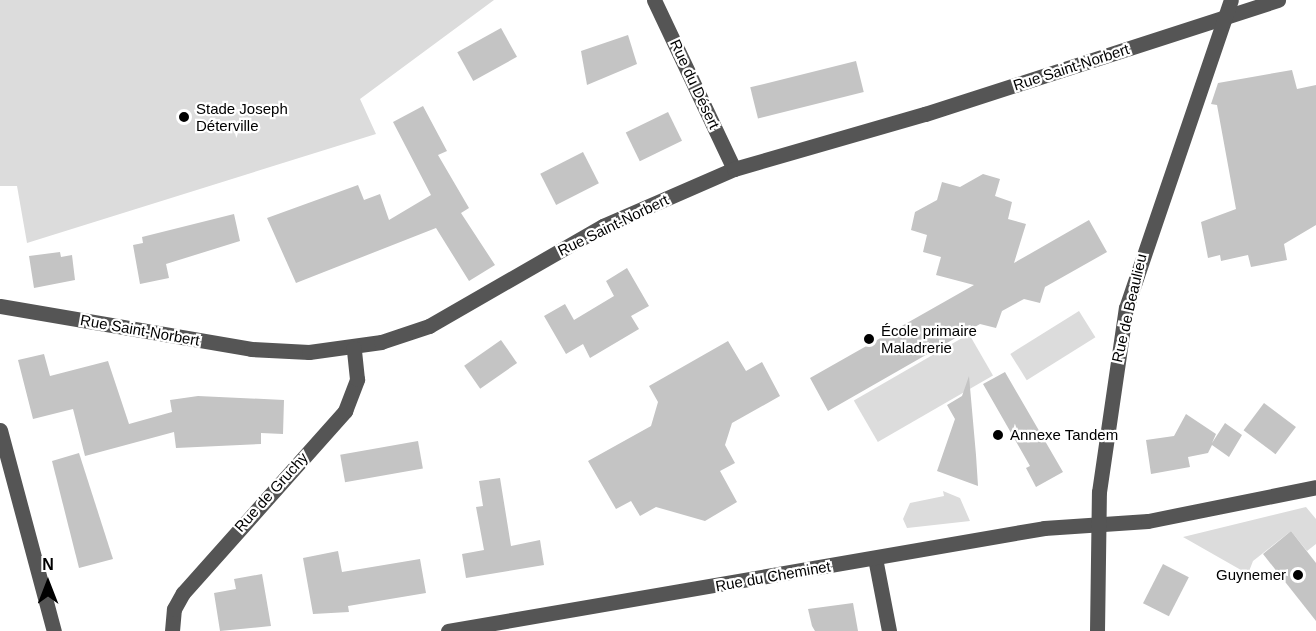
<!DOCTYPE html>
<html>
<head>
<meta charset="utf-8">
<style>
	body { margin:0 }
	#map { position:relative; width:1316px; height:631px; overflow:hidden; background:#fff; font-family:Arial,sans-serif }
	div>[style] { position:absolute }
	.green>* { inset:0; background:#dcdcdc; transform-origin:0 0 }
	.building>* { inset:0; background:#c4c4c4; transform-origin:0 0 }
	.minor>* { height:15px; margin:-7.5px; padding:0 7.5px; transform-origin:7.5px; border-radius:7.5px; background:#555 }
	.dots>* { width:16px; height:16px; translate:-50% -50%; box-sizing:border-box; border:3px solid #fff; border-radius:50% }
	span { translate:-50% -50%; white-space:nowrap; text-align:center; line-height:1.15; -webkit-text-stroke:4.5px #fff; paint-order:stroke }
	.street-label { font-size:15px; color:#000 }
	.poi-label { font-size:15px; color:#000 }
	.left { translate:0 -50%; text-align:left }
	.right { translate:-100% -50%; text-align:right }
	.north { position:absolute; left:18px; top:553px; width:60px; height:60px; -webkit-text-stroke:4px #fff; paint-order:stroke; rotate:0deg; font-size:16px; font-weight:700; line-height:24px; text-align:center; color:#000 }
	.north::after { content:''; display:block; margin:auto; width:21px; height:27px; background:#000; clip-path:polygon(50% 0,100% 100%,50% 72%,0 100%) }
</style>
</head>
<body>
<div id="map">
	<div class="green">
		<div style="clip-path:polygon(0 0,494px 0,360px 99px,376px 134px,27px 243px,17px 186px,0 186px)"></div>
		<div style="left:1079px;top:311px;width:31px;height:81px;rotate:58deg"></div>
		<div style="left:969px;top:334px;width:48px;height:133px;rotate:60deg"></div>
		<div style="clip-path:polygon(943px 491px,960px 498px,970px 521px,907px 528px,903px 519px,910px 503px,944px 496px)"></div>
		<div style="clip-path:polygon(1306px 507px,1316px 519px,1316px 544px,1307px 551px,1291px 531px,1253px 561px,1248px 574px,1183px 537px)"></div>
	</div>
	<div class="building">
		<div style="left:501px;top:28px;width:33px;height:50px;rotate:61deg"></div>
		<div style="clip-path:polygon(628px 35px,637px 64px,587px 85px,581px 51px)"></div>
		<div style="left:856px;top:61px;width:32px;height:109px;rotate:76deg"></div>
		<div style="clip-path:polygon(1292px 70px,1297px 89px,1316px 85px,1316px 225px,1284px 244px,1287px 260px,1251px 267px,1248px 255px,1221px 261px,1220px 255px,1208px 258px,1201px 222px,1236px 209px,1217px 105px,1211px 104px,1218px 83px)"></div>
		<div style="clip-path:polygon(423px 106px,447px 151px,438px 155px,469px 208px,461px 213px,495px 265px,469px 281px,436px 228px,296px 283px,267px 218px,358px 185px,364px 200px,380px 194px,389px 220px,431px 195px,393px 122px)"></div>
		<div style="left:668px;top:112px;width:32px;height:47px;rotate:64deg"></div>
		<div style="left:583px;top:152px;width:35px;height:48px;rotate:63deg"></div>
		<div style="clip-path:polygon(983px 174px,1000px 179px,995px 196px,1012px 202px,1008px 219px,1026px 224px,1014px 263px,1089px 220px,1107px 252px,1045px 287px,1040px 303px,1024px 299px,1002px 311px,996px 328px,980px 324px,828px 411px,810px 378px,974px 285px,936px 275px,941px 257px,923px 252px,927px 235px,911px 230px,915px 212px,937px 200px,942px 182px,960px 187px)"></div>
		<div style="clip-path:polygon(234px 214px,240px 241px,166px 264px,169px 278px,140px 284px,133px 245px,143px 243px,142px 237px)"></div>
		<div style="clip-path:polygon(60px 252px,61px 257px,72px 255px,75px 280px,34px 288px,29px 256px)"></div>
		<div style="clip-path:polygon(627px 268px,649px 306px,631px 316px,639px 329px,590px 358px,583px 344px,566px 354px,544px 316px,565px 304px,574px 320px,614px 296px,606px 281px)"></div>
		<div style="left:501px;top:340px;width:28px;height:45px;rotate:55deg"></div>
		<div style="clip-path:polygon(728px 341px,746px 371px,762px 362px,780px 396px,732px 423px,725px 445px,735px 463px,720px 471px,737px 502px,705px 521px,656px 507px,640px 516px,631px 501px,616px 509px,588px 461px,651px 426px,658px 402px,649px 386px)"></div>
		<div style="clip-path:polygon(44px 354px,50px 376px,108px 361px,129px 424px,172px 412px,170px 400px,198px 396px,284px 400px,283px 434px,261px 433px,261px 444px,176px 448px,174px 432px,85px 456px,73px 409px,33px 419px,18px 360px)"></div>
		<div style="clip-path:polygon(1005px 372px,1063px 472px,1036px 487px,1026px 468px,1030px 466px,983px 384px)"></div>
		<div style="clip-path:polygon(969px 376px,976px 455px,978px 486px,937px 471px,955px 419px,947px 405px,962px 396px)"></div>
		<div style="left:1264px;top:403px;width:40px;height:34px;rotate:37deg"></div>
		<div style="clip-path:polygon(1186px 414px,1216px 434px,1212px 443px,1225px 423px,1242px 435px,1229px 457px,1212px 445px,1208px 453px,1188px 457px,1190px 467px,1151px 474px,1146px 440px,1174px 436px)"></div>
		<div style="left:418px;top:441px;width:28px;height:79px;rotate:80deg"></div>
		<div style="clip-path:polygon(79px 453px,113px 559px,79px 568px,52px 461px)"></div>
		<div style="clip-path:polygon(500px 478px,511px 546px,540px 540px,544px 565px,466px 578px,462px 554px,484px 550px,476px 507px,483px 506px,479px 481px)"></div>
		<div style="clip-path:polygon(1291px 531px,1316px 563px,1316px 621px,1263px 554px)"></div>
		<div style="clip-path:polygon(338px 551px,342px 572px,420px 559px,426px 593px,348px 606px,349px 612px,313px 614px,303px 558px)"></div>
		<div style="left:1163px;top:564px;width:29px;height:44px;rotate:27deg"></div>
		<div style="clip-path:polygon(262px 574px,271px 626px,220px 631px,214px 593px,236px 589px,234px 579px)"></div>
		<div style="clip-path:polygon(853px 603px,858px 631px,815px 631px,812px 626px,808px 609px)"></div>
	</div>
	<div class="minor">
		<div style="left:654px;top:0;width:187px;rotate:64.7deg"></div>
		<div style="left:0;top:306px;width:255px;rotate:9.7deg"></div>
		<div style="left:251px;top:349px;width:58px;rotate:3deg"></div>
		<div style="left:309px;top:352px;width:73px;rotate:-7.9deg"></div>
		<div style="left:381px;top:342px;width:51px;rotate:-18.4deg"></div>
		<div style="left:429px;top:326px;width:201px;rotate:-29.9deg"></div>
		<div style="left:603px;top:226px;width:143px;rotate:-23.5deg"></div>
		<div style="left:734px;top:169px;width:199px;rotate:-16.1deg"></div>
		<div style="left:925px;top:114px;width:371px;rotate:-17.9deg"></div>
		<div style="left:0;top:430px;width:208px;rotate:75deg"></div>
		<div style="left:875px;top:558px;width:74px;rotate:79.1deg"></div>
		<div style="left:172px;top:631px;width:22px;rotate:-85deg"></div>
		<div style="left:174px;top:609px;width:18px;rotate:-61deg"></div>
		<div style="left:183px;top:593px;width:244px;rotate:-48.3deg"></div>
		<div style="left:345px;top:411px;width:34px;rotate:-69deg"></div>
		<div style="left:357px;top:379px;width:31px;rotate:-96deg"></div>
		<div style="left:448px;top:631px;width:605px;rotate:-9.8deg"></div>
		<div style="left:1044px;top:528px;width:104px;rotate:-3.9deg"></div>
		<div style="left:1148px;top:521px;width:171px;rotate:-11.4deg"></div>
		<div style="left:1097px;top:631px;width:139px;rotate:-89.2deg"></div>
		<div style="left:1099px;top:492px;width:186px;rotate:-81.7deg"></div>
		<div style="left:1126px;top:308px;width:325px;rotate:-71.2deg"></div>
	</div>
	<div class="dots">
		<div style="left:184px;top:117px;background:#000"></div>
		<div style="left:869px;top:339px;background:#000"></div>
		<div style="left:998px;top:435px;background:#000"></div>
		<div style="left:1298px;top:575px;background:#000"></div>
	</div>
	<div class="street-label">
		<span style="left:1071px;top:67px;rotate:-18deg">Rue Saint-Norbert</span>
		<span style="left:695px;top:84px;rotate:65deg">Rue du Désert</span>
		<span style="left:613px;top:225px;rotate:-26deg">Rue Saint-Norbert</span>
		<span style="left:1129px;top:308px;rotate:-77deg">Rue de Beaulieu</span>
		<span style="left:140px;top:330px;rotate:10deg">Rue Saint-Norbert</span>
		<span style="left:271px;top:492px;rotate:-48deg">Rue de Gruchy</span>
		<span style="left:773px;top:576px;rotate:-10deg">Rue du Cheminet</span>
	</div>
	<div class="poi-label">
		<span class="left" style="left:196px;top:117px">Stade Joseph<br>Déterville</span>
		<span class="left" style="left:881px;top:339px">École primaire<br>Maladrerie</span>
		<span class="left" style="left:1010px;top:435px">Annexe Tandem</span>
		<span class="right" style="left:1286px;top:575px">Guynemer</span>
	</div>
	<div class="north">N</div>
</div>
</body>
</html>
